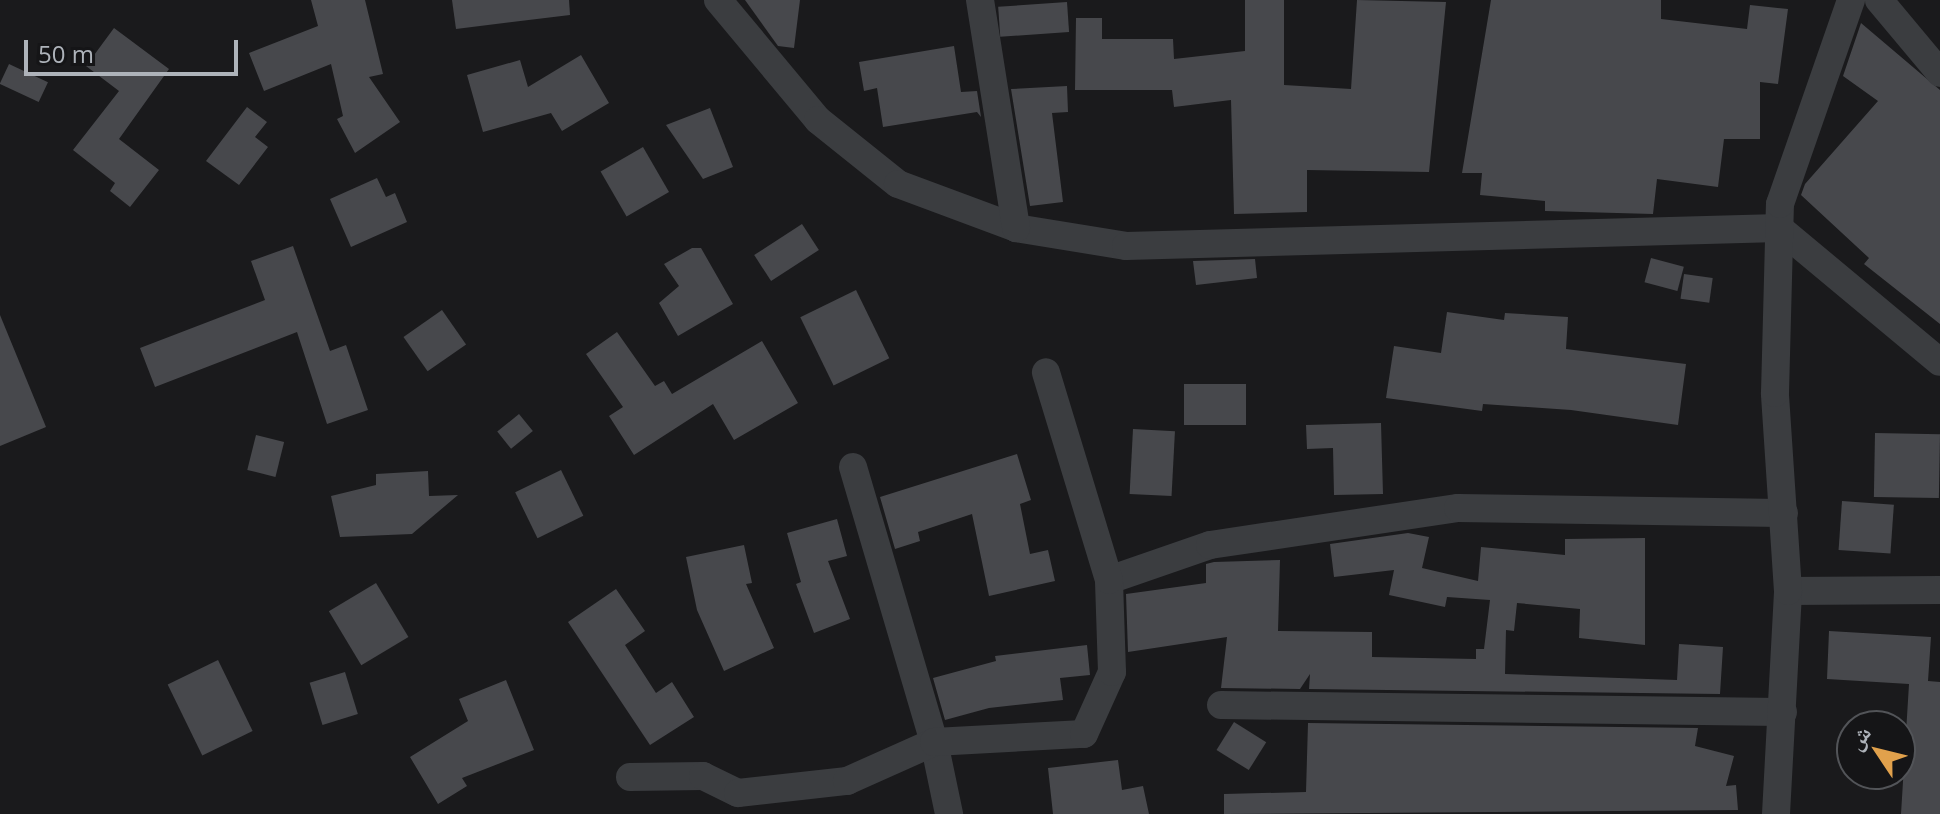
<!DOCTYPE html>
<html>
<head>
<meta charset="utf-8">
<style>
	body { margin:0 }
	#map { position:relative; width:1940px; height:814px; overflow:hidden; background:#1a1a1c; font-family:"Open Sans","Noto Naskh Arabic",sans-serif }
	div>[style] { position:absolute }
	.building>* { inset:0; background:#47484c; transform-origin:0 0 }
	.street>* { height:28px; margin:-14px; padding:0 14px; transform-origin:14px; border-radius:14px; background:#3b3d40 }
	span { translate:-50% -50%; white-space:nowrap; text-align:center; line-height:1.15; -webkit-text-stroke:7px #151517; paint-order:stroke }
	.north { position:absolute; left:1836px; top:710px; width:80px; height:80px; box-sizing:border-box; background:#151517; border:2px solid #525458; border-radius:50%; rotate:305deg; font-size:22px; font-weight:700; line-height:32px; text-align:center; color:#aeb3ba }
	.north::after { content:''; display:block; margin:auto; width:28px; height:36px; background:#e1a14c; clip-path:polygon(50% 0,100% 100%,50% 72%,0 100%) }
	.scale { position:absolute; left:24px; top:40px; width:214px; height:36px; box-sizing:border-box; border:4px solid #aeb3ba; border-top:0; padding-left:10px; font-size:24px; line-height:28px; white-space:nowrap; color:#aeb3ba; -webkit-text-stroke:6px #151517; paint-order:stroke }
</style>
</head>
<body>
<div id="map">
	<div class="building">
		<div style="clip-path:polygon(311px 0,365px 0,383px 74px,369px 77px,400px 122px,355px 153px,337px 119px,343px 116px,331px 64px,264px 91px,249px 53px,318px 26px)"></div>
		<div style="clip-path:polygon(452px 0,569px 0,570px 15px,456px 29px)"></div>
		<div style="clip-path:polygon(745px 0,800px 0,794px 48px,778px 46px)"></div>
		<div style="clip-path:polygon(1245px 0,1284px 0,1284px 85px,1351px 89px,1357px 0,1446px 2px,1429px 172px,1307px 170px,1307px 212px,1234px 214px,1231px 100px,1174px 107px,1172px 90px,1075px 90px,1076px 18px,1102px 18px,1102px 39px,1173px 39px,1174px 59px,1245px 51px)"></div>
		<div style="clip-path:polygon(1491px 0,1661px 0,1661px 19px,1747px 29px,1750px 5px,1788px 9px,1778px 84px,1760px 82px,1760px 139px,1724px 139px,1718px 187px,1657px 179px,1653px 214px,1545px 211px,1545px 201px,1480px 195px,1482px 173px,1462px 173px)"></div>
		<div style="left:1067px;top:2px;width:30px;height:69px;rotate:86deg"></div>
		<div style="clip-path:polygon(1861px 23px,1940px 90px,1940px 324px,1864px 264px,1869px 258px,1801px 195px,1805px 184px,1878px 101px,1843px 76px)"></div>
		<div style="clip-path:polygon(114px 28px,169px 69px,119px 139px,159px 170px,130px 207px,110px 191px,115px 183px,73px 150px,119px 91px,86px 66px)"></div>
		<div style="clip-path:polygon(954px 46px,961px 92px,977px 91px,981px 117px,977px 112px,883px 127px,877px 88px,864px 91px,859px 62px)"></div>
		<div style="clip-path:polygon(581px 55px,609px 103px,562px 131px,551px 113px,483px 132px,467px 75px,520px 60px,528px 87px)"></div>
		<div style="left:9px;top:64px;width:43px;height:22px;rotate:25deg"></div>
		<div style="clip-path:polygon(1067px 86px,1068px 112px,1052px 113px,1063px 202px,1030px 206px,1011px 89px)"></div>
		<div style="clip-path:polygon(247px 107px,267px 122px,255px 137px,268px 147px,239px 185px,206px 161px)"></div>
		<div style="clip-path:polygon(710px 108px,733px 167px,703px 179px,666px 125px)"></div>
		<div style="left:643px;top:147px;width:52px;height:49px;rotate:60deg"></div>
		<div style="clip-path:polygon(377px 178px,386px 197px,395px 193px,407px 222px,351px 247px,330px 199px)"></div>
		<div style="left:802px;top:224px;width:31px;height:57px;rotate:57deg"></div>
		<div style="clip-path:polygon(293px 246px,330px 351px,346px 345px,368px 410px,327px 424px,297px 332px,155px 387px,140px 348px,265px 300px,251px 261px)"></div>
		<div style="clip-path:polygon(692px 248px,701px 248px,733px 304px,678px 336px,659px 303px,679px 286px,664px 264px)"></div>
		<div style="left:1651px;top:258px;width:34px;height:25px;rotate:15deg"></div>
		<div style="clip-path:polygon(1255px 259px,1257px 278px,1196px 285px,1193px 261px)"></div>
		<div style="left:1684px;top:274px;width:29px;height:25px;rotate:8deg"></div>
		<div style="left:856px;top:290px;width:76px;height:62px;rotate:64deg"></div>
		<div style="left:442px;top:310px;width:42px;height:47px;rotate:55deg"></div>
		<div style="clip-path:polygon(1447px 312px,1504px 320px,1505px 313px,1568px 317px,1566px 349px,1686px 364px,1678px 425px,1571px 410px,1483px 404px,1482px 411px,1386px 398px,1394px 346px,1441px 353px)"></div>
		<div style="clip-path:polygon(0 315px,46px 427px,0 446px)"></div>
		<div style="clip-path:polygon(617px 332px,655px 386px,664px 381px,672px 394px,762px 341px,798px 403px,734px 440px,713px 404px,634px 455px,609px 416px,623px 407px,586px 354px)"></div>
		<div style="left:1246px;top:384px;width:41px;height:62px;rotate:90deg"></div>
		<div style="left:519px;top:414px;width:22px;height:28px;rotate:51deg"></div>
		<div style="clip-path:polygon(1381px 423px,1383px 494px,1334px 495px,1333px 448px,1307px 449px,1306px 425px)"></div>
		<div style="left:1133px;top:429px;width:42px;height:65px;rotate:3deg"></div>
		<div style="left:1875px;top:433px;width:65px;height:64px;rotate:1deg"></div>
		<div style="left:256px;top:435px;width:29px;height:36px;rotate:14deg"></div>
		<div style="clip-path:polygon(1017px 454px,1031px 500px,1020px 504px,1030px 554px,1048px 550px,1055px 581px,989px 596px,972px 514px,918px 532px,920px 541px,895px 549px,880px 497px)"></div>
		<div style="left:561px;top:470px;width:51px;height:51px;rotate:64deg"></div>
		<div style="clip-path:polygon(428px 471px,429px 496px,458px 495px,412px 534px,340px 537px,331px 496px,376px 485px,376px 474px)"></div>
		<div style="left:1842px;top:501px;width:52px;height:49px;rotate:4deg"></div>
		<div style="clip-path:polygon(837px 519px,847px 556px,828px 561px,850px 619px,814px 633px,796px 584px,801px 582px,787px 533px)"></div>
		<div style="clip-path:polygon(1408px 533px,1429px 537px,1422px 568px,1478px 581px,1481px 547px,1565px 555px,1565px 539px,1645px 538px,1645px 645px,1579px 638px,1580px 609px,1517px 603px,1514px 631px,1506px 630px,1505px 674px,1677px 680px,1679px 644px,1723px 647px,1720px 694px,1309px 689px,1310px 674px,1300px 689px,1221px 688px,1227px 637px,1128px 652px,1126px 594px,1206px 583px,1206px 564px,1214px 562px,1280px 560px,1278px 631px,1372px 632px,1372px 657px,1476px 659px,1476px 649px,1484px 649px,1490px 600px,1447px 597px,1445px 607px,1389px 595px,1394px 570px,1334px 577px,1330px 544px)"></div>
		<div style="clip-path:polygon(744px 545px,752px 583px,746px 584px,774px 648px,724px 671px,697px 610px,686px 557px)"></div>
		<div style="left:376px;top:583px;width:63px;height:55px;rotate:59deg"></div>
		<div style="clip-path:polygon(616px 589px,645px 631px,625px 645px,656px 693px,672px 682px,694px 717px,650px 745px,568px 622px)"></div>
		<div style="clip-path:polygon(1829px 631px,1931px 637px,1928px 681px,1940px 682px,1940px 814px,1901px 814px,1909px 684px,1827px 679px)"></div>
		<div style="clip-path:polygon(1087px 645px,1090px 675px,1060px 678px,1063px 700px,989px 708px,945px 720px,933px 678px,996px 661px,995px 656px)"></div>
		<div style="left:218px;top:660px;width:79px;height:56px;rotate:64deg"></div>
		<div style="left:345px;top:672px;width:44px;height:37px;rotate:73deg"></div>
		<div style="clip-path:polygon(506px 680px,534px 750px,462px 778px,467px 786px,438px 804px,410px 757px,468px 721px,459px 699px)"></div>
		<div style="left:1234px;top:722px;width:38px;height:33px;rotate:32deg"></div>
		<div style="clip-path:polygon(1308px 723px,1698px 728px,1695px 746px,1734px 756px,1726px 786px,1736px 785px,1738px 810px,1224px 814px,1224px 794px,1306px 792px)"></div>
		<div style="clip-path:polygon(1118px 760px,1122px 790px,1143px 786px,1149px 814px,1053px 814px,1048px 768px)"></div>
	</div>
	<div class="street">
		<div style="left:718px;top:0;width:156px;rotate:50.2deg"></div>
		<div style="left:818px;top:120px;width:102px;rotate:38.7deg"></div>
		<div style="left:898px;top:184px;width:126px;rotate:20.4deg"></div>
		<div style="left:1016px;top:228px;width:111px;rotate:9.3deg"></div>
		<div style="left:1126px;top:246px;width:653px;rotate:-1.58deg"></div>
		<div style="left:1779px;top:228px;width:209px;rotate:39.8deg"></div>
		<div style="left:980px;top:0;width:231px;rotate:81deg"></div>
		<div style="left:1879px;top:0;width:95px;rotate:50.1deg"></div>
		<div style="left:853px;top:467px;width:287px;rotate:73.6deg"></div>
		<div style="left:934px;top:742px;width:74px;rotate:78.2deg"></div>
		<div style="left:1109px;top:580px;width:107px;rotate:-19.1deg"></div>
		<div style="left:1210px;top:545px;width:251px;rotate:-8.5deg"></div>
		<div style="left:1458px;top:508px;width:326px;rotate:0.9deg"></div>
		<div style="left:1788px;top:591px;width:152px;rotate:-0.4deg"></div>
		<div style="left:1221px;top:705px;width:562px;rotate:0.71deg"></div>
		<div style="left:630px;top:777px;width:73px;rotate:-0.8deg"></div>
		<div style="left:703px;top:776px;width:39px;rotate:26deg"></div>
		<div style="left:738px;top:793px;width:110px;rotate:-6.3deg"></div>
		<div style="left:847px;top:781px;width:95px;rotate:-24.1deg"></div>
		<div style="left:934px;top:742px;width:150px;rotate:-3.1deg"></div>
		<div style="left:1084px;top:734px;width:68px;rotate:-65.7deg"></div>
		<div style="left:1112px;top:672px;width:92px;rotate:-91.9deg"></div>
		<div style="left:1109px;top:580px;width:217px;rotate:-106.9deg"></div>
		<div style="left:1776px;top:814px;width:223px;rotate:-86.9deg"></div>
		<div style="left:1788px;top:591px;width:198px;rotate:-93.8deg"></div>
		<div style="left:1775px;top:393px;width:189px;rotate:-88.5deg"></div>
		<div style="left:1780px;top:204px;width:216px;rotate:-70.8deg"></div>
	</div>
	<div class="north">ش</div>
	<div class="scale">50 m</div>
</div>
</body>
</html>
